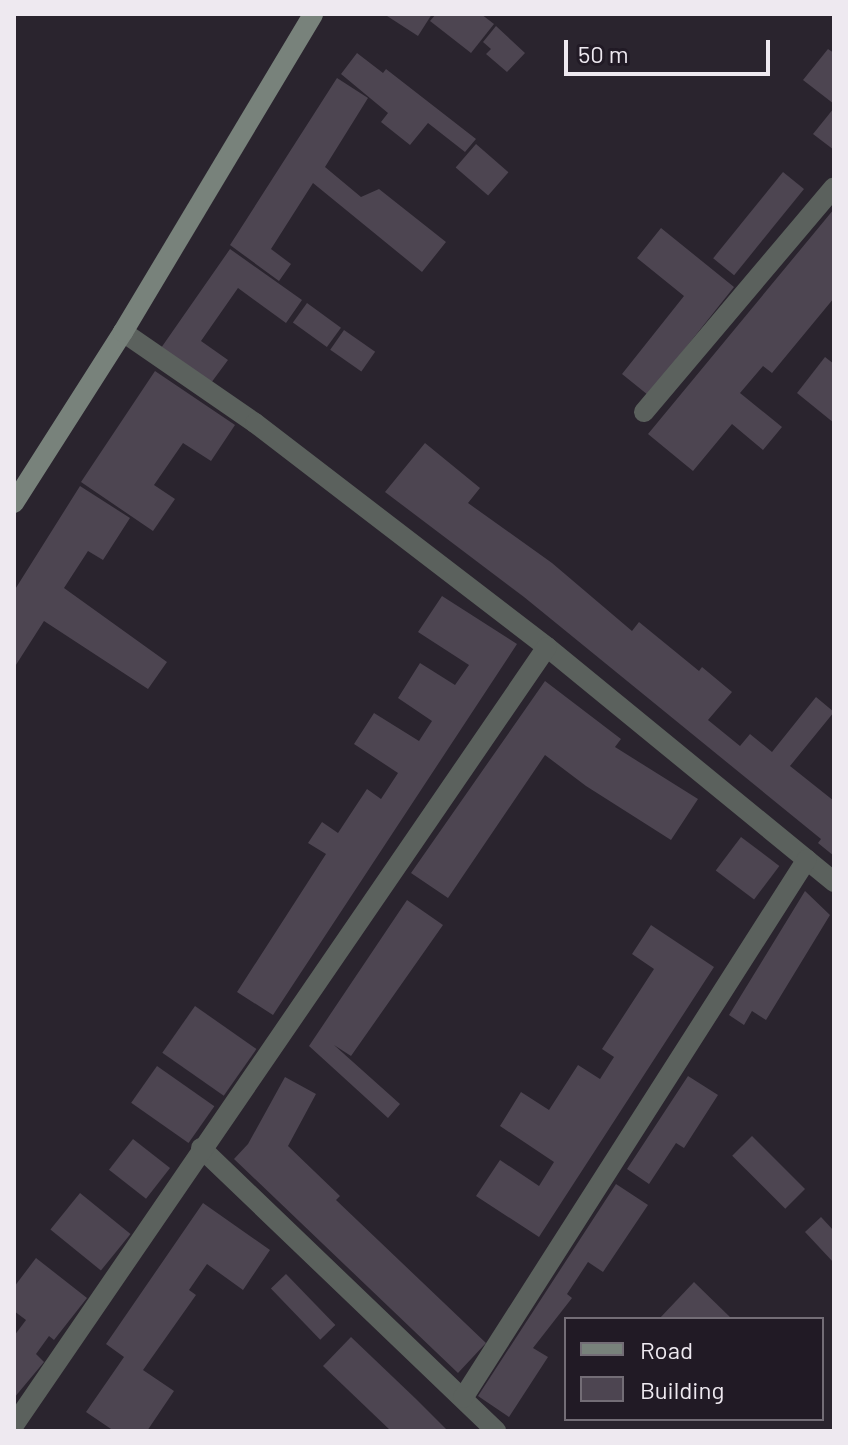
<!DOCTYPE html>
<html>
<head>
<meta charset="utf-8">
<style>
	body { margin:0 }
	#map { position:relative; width:848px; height:1445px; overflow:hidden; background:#2a242e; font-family:Barlow,sans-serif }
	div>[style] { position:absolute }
	.building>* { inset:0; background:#4d4551; transform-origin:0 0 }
	.street>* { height:20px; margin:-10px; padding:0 10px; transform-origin:10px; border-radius:10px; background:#5b615d }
	.secondary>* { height:20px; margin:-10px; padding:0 10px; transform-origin:10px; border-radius:10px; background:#78827b }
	span { translate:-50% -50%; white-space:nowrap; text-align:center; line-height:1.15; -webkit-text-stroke:6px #211a25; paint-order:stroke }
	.frame { position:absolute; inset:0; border:16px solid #eee9f0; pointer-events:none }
	.legend { position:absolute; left:564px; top:1317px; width:260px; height:104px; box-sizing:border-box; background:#211a25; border:2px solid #736d76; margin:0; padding:10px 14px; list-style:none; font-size:24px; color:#eee9f0 }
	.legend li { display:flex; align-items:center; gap:16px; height:40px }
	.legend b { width:40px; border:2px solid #736d76 }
	.scale { position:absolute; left:564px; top:40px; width:206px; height:36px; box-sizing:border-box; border:4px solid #eee9f0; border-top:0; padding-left:10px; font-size:24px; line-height:28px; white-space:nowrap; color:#eee9f0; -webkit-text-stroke:6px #211a25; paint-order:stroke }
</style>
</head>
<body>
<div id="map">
	<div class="building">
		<div style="clip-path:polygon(384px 14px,432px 14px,418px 36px)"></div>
		<div style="clip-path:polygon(436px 14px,481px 14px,494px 24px,471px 53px,430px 21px)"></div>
		<div style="clip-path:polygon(496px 26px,525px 53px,507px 72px,486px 54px,491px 49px,483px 42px)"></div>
		<div style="clip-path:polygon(828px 49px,834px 53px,834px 104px,803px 80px)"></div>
		<div style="clip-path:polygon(357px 53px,383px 73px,386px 69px,476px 139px,465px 152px,428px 123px,410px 145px,381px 122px,388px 113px,341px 74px)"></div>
		<div style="clip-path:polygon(337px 78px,368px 98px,325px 167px,361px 197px,379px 189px,446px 242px,422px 272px,313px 183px,271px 249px,291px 264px,279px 281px,230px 245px)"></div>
		<div style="clip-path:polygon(834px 108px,834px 150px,813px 134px)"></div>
		<div style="left:476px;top:144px;width:43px;height:31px;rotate:41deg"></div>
		<div style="left:783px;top:172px;width:27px;height:111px;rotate:39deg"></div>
		<div style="clip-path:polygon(834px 209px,834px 298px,772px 373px,763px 366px,740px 393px,782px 427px,763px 450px,732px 424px,693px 471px,648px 434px)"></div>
		<div style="clip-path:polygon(661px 228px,734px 287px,648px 395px,622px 374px,684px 296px,637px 258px)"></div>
		<div style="clip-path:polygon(230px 249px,302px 300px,286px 323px,238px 288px,201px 341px,228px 360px,211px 383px,161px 348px)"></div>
		<div style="left:307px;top:303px;width:42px;height:24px;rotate:36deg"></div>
		<div style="left:344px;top:330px;width:38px;height:24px;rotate:35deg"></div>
		<div style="clip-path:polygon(825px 357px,834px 364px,834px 423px,797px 393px)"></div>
		<div style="clip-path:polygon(155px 371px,235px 425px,211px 461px,183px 443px,154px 485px,175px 499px,153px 531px,81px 482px)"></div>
		<div style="clip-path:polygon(425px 443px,480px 488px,468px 503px,552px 563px,632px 631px,639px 622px,699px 671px,702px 667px,732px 692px,708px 720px,740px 746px,750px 734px,772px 752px,816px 697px,834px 712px,790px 766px,834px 801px,834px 856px,818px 843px,821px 839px,524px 597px,385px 492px)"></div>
		<div style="clip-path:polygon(80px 486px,130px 518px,103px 560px,88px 551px,64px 588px,167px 662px,148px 689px,44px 621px,14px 668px,14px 591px)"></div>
		<div style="clip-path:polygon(442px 596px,517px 644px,273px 1015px,237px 992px,326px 854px,308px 843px,322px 822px,338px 833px,367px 789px,381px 799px,398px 773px,354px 744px,374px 713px,419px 741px,432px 721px,398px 698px,420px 663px,455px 685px,469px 665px,418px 632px)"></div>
		<div style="clip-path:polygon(545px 681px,621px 739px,615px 747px,698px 799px,671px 840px,586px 786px,545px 755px,448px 898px,411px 873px)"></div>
		<div style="left:741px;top:837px;width:48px;height:42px;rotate:37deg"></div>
		<div style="clip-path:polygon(805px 891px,830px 915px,766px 1020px,752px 1011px,744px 1025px,729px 1015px)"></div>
		<div style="clip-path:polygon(407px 900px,443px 925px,351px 1056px,334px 1045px,400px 1104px,388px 1118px,309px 1046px)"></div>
		<div style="clip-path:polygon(651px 925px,714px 967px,539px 1237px,476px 1196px,500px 1160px,539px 1186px,554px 1162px,500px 1126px,521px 1092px,549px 1110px,578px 1065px,600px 1079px,614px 1057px,602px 1049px,654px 969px,632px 954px)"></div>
		<div style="left:195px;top:1006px;width:75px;height:57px;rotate:35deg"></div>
		<div style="left:157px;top:1066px;width:70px;height:45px;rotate:35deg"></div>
		<div style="clip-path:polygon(688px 1076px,718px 1095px,684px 1148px,676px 1143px,649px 1184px,627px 1169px)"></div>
		<div style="clip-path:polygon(285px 1077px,316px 1094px,288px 1146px,340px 1196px,336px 1200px,486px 1343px,458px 1373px,234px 1159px,248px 1144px)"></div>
		<div style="left:752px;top:1136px;width:75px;height:28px;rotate:45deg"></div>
		<div style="left:133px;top:1139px;width:47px;height:39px;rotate:38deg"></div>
		<div style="clip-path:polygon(616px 1184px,648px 1205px,603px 1272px,588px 1262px,567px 1294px,572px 1298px,533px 1348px,548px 1357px,509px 1417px,478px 1396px)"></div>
		<div style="left:80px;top:1193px;width:65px;height:47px;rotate:39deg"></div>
		<div style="clip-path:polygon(203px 1203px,270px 1250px,243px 1290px,207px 1264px,189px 1290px,196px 1295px,143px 1370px,174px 1391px,147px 1431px,114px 1431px,86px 1412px,124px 1357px,106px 1344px)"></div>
		<div style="clip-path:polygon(821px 1217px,834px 1231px,834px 1263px,805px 1232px)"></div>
		<div style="clip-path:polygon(36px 1258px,87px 1298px,54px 1340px,49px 1336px,36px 1354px,44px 1362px,14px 1398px,14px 1336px,26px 1320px,14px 1311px,14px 1287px)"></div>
		<div style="left:286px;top:1274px;width:71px;height:21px;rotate:46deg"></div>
		<div style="clip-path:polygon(694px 1282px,732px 1319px,659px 1319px)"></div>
		<div style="clip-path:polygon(351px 1337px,416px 1399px,448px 1431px,391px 1431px,323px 1366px)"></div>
	</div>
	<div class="street">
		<div style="left:123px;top:332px;width:160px;rotate:34.6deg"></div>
		<div style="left:255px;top:423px;width:368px;rotate:37.5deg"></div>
		<div style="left:547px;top:647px;width:371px;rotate:39.3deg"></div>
		<div style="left:644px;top:412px;width:294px;rotate:-49.8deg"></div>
		<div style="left:201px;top:1148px;width:409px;rotate:43.8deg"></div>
		<div style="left:463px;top:1398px;width:639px;rotate:-57.45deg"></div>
		<div style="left:14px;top:1425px;width:943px;rotate:-55.59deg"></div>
	</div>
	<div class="secondary">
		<div style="left:14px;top:503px;width:203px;rotate:-57.5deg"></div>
		<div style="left:123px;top:332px;width:370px;rotate:-59.1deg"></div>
	</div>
	<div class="frame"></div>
	<ul class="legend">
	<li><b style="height:10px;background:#78827b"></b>Road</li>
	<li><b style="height:22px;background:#4d4551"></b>Building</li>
	</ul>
	<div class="scale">50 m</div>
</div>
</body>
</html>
